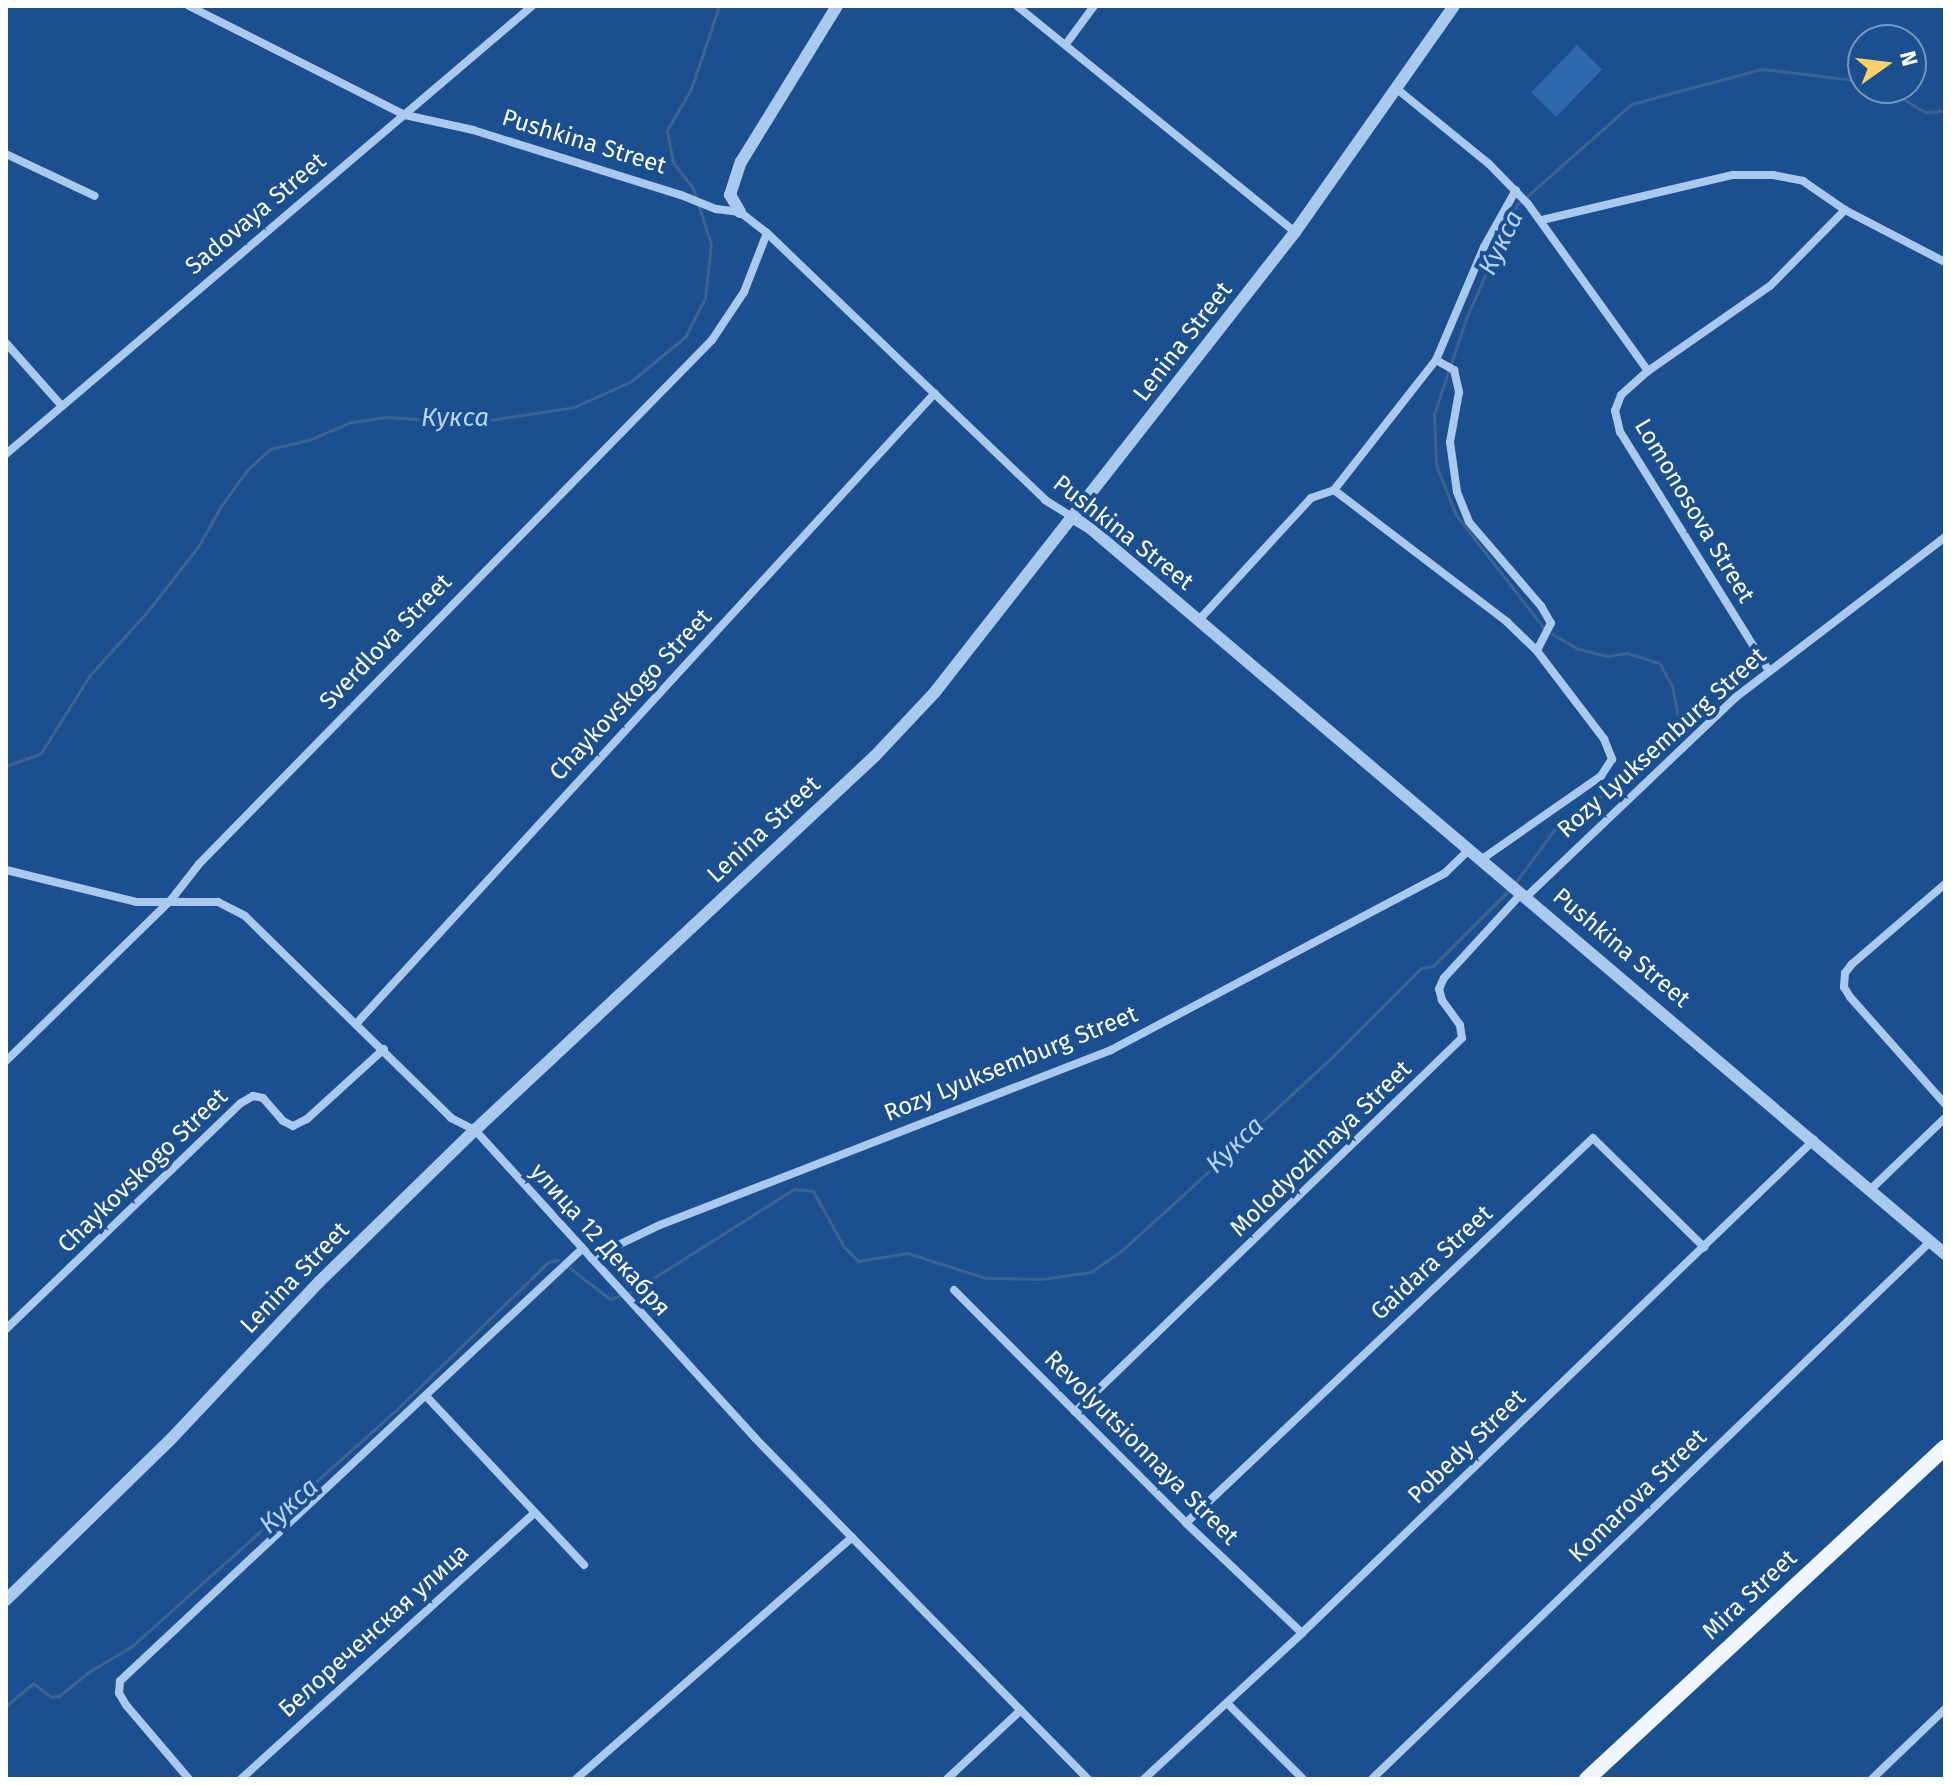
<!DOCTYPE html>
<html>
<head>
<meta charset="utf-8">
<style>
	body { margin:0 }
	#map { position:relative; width:1951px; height:1785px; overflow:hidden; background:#1b4f8f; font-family:"Fira Sans",sans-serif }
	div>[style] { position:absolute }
	.green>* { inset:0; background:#2e69ad; transform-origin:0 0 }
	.stream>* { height:3px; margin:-1.5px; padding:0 1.5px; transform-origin:1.5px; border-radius:1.5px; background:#3c6290 }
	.minor>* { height:8px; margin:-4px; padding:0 4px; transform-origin:4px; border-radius:4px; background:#a9c9ee }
	.tertiary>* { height:12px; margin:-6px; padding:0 6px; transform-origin:6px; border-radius:6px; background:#a9c9ee }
	.primary>* { height:16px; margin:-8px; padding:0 8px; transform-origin:8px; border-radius:8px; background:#f0f6ff }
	span { translate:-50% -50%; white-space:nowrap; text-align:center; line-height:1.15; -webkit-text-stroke:8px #1b4f8f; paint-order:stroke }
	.street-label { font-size:24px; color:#fff }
	.water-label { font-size:26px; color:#b5d3f5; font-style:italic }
	.frame { position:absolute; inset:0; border:8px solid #fff; pointer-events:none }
	.north { position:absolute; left:1847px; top:24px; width:80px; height:80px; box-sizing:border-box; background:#1b4f8f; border:2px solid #7695bc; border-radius:50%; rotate:76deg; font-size:22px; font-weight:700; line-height:32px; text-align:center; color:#fff }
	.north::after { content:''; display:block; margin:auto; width:28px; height:36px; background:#ffd166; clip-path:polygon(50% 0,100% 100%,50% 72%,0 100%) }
</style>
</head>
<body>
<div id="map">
	<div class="green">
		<div style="left:1577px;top:45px;width:35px;height:66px;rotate:44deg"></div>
	</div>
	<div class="stream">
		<div style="left:1885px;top:88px;width:47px;rotate:31deg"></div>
		<div style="left:1925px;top:112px;width:20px;rotate:-3deg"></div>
		<div style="left:1543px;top:627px;width:142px;rotate:-127.8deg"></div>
		<div style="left:1456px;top:515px;width:54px;rotate:-111.8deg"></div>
		<div style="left:1436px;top:465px;width:51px;rotate:-92.2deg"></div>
		<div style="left:1434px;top:414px;width:103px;rotate:-71.4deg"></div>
		<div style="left:1467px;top:316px;width:122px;rotate:-65.8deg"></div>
		<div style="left:1517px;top:205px;width:152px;rotate:-41.5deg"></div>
		<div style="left:1631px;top:104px;width:136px;rotate:-15deg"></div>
		<div style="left:1762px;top:69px;width:102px;rotate:6.8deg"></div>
		<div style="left:6px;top:766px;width:37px;rotate:-20deg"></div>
		<div style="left:41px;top:753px;width:92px;rotate:-57.9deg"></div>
		<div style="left:90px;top:675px;width:84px;rotate:-47.9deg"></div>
		<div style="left:146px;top:613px;width:84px;rotate:-51.8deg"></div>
		<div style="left:198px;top:547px;width:47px;rotate:-60.7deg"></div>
		<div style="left:221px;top:506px;width:46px;rotate:-53.9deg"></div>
		<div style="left:248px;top:469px;width:30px;rotate:-42deg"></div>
		<div style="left:270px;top:449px;width:40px;rotate:-13deg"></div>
		<div style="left:309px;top:440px;width:46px;rotate:-23.2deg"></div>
		<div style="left:351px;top:422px;width:35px;rotate:-8deg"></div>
		<div style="left:386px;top:417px;width:84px;rotate:4.1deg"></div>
		<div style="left:470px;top:423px;width:105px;rotate:-8.7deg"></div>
		<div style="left:574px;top:407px;width:61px;rotate:-24.1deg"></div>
		<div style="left:630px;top:382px;width:71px;rotate:-39.3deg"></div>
		<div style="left:685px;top:337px;width:44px;rotate:-62.9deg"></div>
		<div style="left:705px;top:298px;width:54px;rotate:-83.7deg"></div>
		<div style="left:711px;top:244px;width:59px;rotate:-107.8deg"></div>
		<div style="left:693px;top:188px;width:33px;rotate:-128deg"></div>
		<div style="left:673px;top:162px;width:33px;rotate:-101deg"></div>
		<div style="left:667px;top:130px;width:48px;rotate:-59.7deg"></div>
		<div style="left:691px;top:89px;width:88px;rotate:-71.4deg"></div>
		<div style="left:1515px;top:883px;width:66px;rotate:-53.7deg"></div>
		<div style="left:1554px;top:830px;width:144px;rotate:-36.2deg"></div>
		<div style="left:1670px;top:745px;width:25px;rotate:-69deg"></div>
		<div style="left:1679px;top:722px;width:37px;rotate:-101deg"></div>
		<div style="left:1672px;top:686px;width:26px;rotate:-119deg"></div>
		<div style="left:1659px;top:663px;width:34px;rotate:-163deg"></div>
		<div style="left:1627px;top:653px;width:20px;rotate:171deg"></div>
		<div style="left:1607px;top:656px;width:30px;rotate:-166deg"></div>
		<div style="left:1578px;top:649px;width:30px;rotate:-150deg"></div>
		<div style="left:570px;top:1268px;width:51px;rotate:37.8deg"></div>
		<div style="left:610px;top:1299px;width:24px;rotate:-19deg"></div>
		<div style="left:633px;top:1291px;width:191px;rotate:-32.4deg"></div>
		<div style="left:794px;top:1189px;width:19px;rotate:6deg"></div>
		<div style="left:813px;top:1191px;width:64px;rotate:61deg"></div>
		<div style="left:844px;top:1247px;width:20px;rotate:45deg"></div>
		<div style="left:858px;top:1261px;width:50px;rotate:-9.3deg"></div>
		<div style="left:907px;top:1253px;width:83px;rotate:17.6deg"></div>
		<div style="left:986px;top:1278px;width:56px;rotate:1deg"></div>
		<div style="left:1042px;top:1279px;width:49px;rotate:-8.1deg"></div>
		<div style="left:1091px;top:1272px;width:38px;rotate:-35deg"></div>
		<div style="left:1122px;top:1250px;width:82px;rotate:-42deg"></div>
		<div style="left:1183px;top:1195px;width:200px;rotate:-42.8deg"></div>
		<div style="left:1330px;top:1059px;width:129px;rotate:-45deg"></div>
		<div style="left:1421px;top:968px;width:12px;rotate:-9deg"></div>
		<div style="left:1433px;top:966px;width:109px;rotate:-45deg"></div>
		<div style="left:6px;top:1706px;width:35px;rotate:-40deg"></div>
		<div style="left:33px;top:1683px;width:23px;rotate:38deg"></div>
		<div style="left:51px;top:1697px;width:8px;rotate:-7deg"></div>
		<div style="left:59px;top:1696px;width:36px;rotate:-39deg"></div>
		<div style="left:87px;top:1673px;width:52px;rotate:-31deg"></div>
		<div style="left:132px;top:1646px;width:351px;rotate:-41.8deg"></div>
		<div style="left:394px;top:1412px;width:215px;rotate:-44.2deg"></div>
		<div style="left:548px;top:1262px;width:10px;rotate:-11deg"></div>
	</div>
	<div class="minor">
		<div style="left:189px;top:6px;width:242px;rotate:26.8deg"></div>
		<div style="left:405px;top:115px;width:70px;rotate:12.4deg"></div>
		<div style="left:473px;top:130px;width:218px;rotate:17.4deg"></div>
		<div style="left:681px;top:195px;width:38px;rotate:22deg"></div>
		<div style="left:716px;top:209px;width:24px;rotate:7deg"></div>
		<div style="left:740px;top:212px;width:34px;rotate:38deg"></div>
		<div style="left:767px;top:233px;width:385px;rotate:43.8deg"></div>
		<div style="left:1045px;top:500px;width:32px;rotate:32deg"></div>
		<div style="left:1017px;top:6px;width:358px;rotate:39.1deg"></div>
		<div style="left:1066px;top:44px;width:47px;rotate:-53.6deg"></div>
		<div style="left:1397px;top:89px;width:119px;rotate:39.2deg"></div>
		<div style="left:1489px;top:164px;width:56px;rotate:45.7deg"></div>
		<div style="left:1528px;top:204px;width:206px;rotate:54.3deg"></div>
		<div style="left:6px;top:154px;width:98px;rotate:25.3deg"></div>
		<div style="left:1542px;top:220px;width:196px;rotate:-13.3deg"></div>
		<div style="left:1733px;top:175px;width:40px"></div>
		<div style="left:1773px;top:175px;width:31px;rotate:11deg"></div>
		<div style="left:1803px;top:181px;width:51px;rotate:34.6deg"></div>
		<div style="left:1845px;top:210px;width:113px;rotate:27.5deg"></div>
		<div style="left:6px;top:343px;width:83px;rotate:48.4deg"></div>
		<div style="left:1436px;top:360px;width:21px;rotate:29deg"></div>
		<div style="left:1454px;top:370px;width:23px;rotate:77deg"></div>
		<div style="left:1459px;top:392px;width:51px;rotate:100.2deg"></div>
		<div style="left:1450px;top:442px;width:50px;rotate:82deg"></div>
		<div style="left:1457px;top:492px;width:32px;rotate:68deg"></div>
		<div style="left:1469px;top:522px;width:111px;rotate:49.4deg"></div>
		<div style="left:1541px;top:606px;width:20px;rotate:60deg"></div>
		<div style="left:1551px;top:623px;width:31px;rotate:117deg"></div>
		<div style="left:6px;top:454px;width:691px;rotate:-40.42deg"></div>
		<div style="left:1334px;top:490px;width:218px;rotate:37.3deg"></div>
		<div style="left:1507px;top:622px;width:42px;rotate:44deg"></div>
		<div style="left:1537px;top:651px;width:111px;rotate:52.7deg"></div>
		<div style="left:1604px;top:739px;width:22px;rotate:68deg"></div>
		<div style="left:1612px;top:759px;width:20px;rotate:123deg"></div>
		<div style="left:1601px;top:776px;width:145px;rotate:145.1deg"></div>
		<div style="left:1198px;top:621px;width:167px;rotate:-47.4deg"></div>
		<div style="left:1311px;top:498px;width:24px;rotate:-19deg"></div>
		<div style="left:1334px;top:490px;width:165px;rotate:-51.9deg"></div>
		<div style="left:1436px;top:360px;width:123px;rotate:-67deg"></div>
		<div style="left:1484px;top:247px;width:65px;rotate:-60.7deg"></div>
		<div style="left:1769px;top:671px;width:282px;rotate:-121.9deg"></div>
		<div style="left:1620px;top:432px;width:22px;rotate:-103deg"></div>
		<div style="left:1615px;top:411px;width:17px;rotate:-69deg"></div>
		<div style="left:1621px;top:395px;width:36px;rotate:-42deg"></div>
		<div style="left:1648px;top:371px;width:149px;rotate:-34.9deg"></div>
		<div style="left:1770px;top:286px;width:107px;rotate:-45.4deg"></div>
		<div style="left:6px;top:870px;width:134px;rotate:13.8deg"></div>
		<div style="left:136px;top:902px;width:82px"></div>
		<div style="left:218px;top:902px;width:30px;rotate:27deg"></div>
		<div style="left:245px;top:916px;width:289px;rotate:44.4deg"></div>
		<div style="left:451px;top:1118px;width:27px;rotate:27deg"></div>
		<div style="left:475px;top:1130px;width:416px;rotate:47.7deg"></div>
		<div style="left:755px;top:1438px;width:477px;rotate:45.7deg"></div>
		<div style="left:1945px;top:884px;width:123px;rotate:139.3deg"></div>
		<div style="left:1852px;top:964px;width:11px;rotate:128deg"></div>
		<div style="left:1845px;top:973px;width:14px;rotate:94deg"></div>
		<div style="left:1844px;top:987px;width:12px;rotate:59deg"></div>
		<div style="left:1850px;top:997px;width:143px;rotate:48.4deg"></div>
		<div style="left:1526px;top:897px;width:290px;rotate:-43.6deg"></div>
		<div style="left:1736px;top:697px;width:263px;rotate:-37.4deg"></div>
		<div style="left:356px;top:1024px;width:856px;rotate:-47.46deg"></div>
		<div style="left:6px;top:1061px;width:231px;rotate:-44.3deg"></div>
		<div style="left:171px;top:900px;width:46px;rotate:-52.1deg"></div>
		<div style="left:199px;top:864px;width:733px;rotate:-45.61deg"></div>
		<div style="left:712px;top:340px;width:58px;rotate:-56.3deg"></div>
		<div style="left:744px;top:292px;width:63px;rotate:-68.7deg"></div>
		<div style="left:1871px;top:1189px;width:103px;rotate:-43.8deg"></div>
		<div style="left:591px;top:1258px;width:76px;rotate:-25.6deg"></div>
		<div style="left:660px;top:1225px;width:484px;rotate:-21.2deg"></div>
		<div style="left:1111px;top:1050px;width:378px;rotate:-27.9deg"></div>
		<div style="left:1445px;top:873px;width:35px;rotate:-44deg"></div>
		<div style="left:954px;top:1290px;width:329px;rotate:45.1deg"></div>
		<div style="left:1186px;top:1523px;width:160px;rotate:43.5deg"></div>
		<div style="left:6px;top:1329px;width:326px;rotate:-43.9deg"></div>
		<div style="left:241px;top:1103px;width:14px;rotate:-30deg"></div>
		<div style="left:253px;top:1096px;width:10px;rotate:11deg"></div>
		<div style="left:263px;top:1098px;width:30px;rotate:49deg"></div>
		<div style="left:283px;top:1121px;width:11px;rotate:27deg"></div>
		<div style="left:293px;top:1126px;width:16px;rotate:-27deg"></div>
		<div style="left:307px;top:1119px;width:104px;rotate:-42.3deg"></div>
		<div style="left:427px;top:1397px;width:230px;rotate:46.9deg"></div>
		<div style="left:1075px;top:1412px;width:538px;rotate:-44.02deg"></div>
		<div style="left:1462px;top:1038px;width:13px;rotate:-99deg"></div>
		<div style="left:1460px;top:1025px;width:31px;rotate:-126deg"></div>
		<div style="left:1442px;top:1000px;width:11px;rotate:-105deg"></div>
		<div style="left:1439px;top:989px;width:12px;rotate:-66deg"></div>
		<div style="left:1444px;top:978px;width:114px;rotate:-47.5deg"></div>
		<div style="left:1186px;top:1523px;width:560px;rotate:-43.41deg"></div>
		<div style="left:1593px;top:1138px;width:156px;rotate:44.5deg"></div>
		<div style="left:1227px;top:1703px;width:107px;rotate:45deg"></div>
		<div style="left:189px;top:1779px;width:97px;rotate:-130.4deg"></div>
		<div style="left:126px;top:1705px;width:14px;rotate:-120deg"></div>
		<div style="left:119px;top:1693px;width:12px;rotate:-85deg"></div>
		<div style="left:120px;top:1681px;width:633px;rotate:-43.08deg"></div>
		<div style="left:241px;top:1779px;width:396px;rotate:-42.2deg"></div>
		<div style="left:576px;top:1779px;width:367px;rotate:-41.2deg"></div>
		<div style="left:947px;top:1779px;width:101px;rotate:-43deg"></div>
		<div style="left:1144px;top:1779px;width:215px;rotate:-42.7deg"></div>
		<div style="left:1302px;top:1633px;width:711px;rotate:-43.92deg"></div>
		<div style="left:1372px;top:1779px;width:776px;rotate:-43.9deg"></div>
		<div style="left:1872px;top:1779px;width:101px;rotate:-43.8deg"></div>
	</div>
	<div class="tertiary">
		<div style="left:740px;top:212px;width:20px;rotate:-120deg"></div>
		<div style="left:730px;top:195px;width:35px;rotate:-72deg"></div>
		<div style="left:741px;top:162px;width:183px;rotate:-58.4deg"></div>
		<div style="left:1072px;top:517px;width:21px;rotate:31deg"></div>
		<div style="left:1090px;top:528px;width:1122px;rotate:40.34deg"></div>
		<div style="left:6px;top:1600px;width:232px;rotate:-44.3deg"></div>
		<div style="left:172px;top:1438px;width:214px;rotate:-46.7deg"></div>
		<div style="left:319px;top:1282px;width:218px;rotate:-44.3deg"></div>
		<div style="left:475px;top:1130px;width:548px;rotate:-43.08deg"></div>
		<div style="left:875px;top:756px;width:88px;rotate:-46.8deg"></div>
		<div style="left:935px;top:692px;width:584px;rotate:-51.95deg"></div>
		<div style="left:1295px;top:232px;width:276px;rotate:-54.9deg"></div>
	</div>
	<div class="primary">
		<div style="left:1587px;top:1779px;width:488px;rotate:-42.8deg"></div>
	</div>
	<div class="street-label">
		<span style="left:584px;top:142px;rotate:17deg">Pushkina Street</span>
		<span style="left:256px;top:214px;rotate:-40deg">Sadovaya Street</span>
		<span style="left:1183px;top:342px;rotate:-52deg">Lenina Street</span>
		<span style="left:1694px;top:511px;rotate:59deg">Lomonosova Street</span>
		<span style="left:1123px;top:533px;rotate:38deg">Pushkina Street</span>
		<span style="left:386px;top:642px;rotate:-46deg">Sverdlova Street</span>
		<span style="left:631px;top:695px;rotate:-47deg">Chaykovskogo Street</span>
		<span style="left:1662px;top:743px;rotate:-42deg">Rozy Lyuksemburg Street</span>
		<span style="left:764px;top:830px;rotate:-43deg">Lenina Street</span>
		<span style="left:1621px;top:948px;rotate:40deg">Pushkina Street</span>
		<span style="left:1011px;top:1064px;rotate:-22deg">Rozy Lyuksemburg Street</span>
		<span style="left:1321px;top:1149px;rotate:-44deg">Molodyozhnaya Street</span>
		<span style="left:143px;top:1171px;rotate:-44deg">Chaykovskogo Street</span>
		<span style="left:600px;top:1240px;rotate:48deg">улица 12 Декабря</span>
		<span style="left:1432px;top:1263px;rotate:-43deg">Gaidara Street</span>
		<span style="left:295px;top:1278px;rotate:-46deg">Lenina Street</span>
		<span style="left:1467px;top:1447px;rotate:-44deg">Pobedy Street</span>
		<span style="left:1141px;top:1448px;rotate:45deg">Revolyutsionnaya Street</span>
		<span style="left:1638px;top:1496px;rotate:-44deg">Komarova Street</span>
		<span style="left:1750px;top:1595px;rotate:-43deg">Mira Street</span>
		<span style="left:374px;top:1631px;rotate:-42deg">Белореченская улица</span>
	</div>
	<div class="water-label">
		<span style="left:1501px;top:243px;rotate:-64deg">Кукса</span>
		<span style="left:455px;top:418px">Кукса</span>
		<span style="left:1235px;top:1145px;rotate:-44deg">Кукса</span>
		<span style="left:289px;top:1506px;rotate:-42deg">Кукса</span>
	</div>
	<div class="frame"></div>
	<div class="north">N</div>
</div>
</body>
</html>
